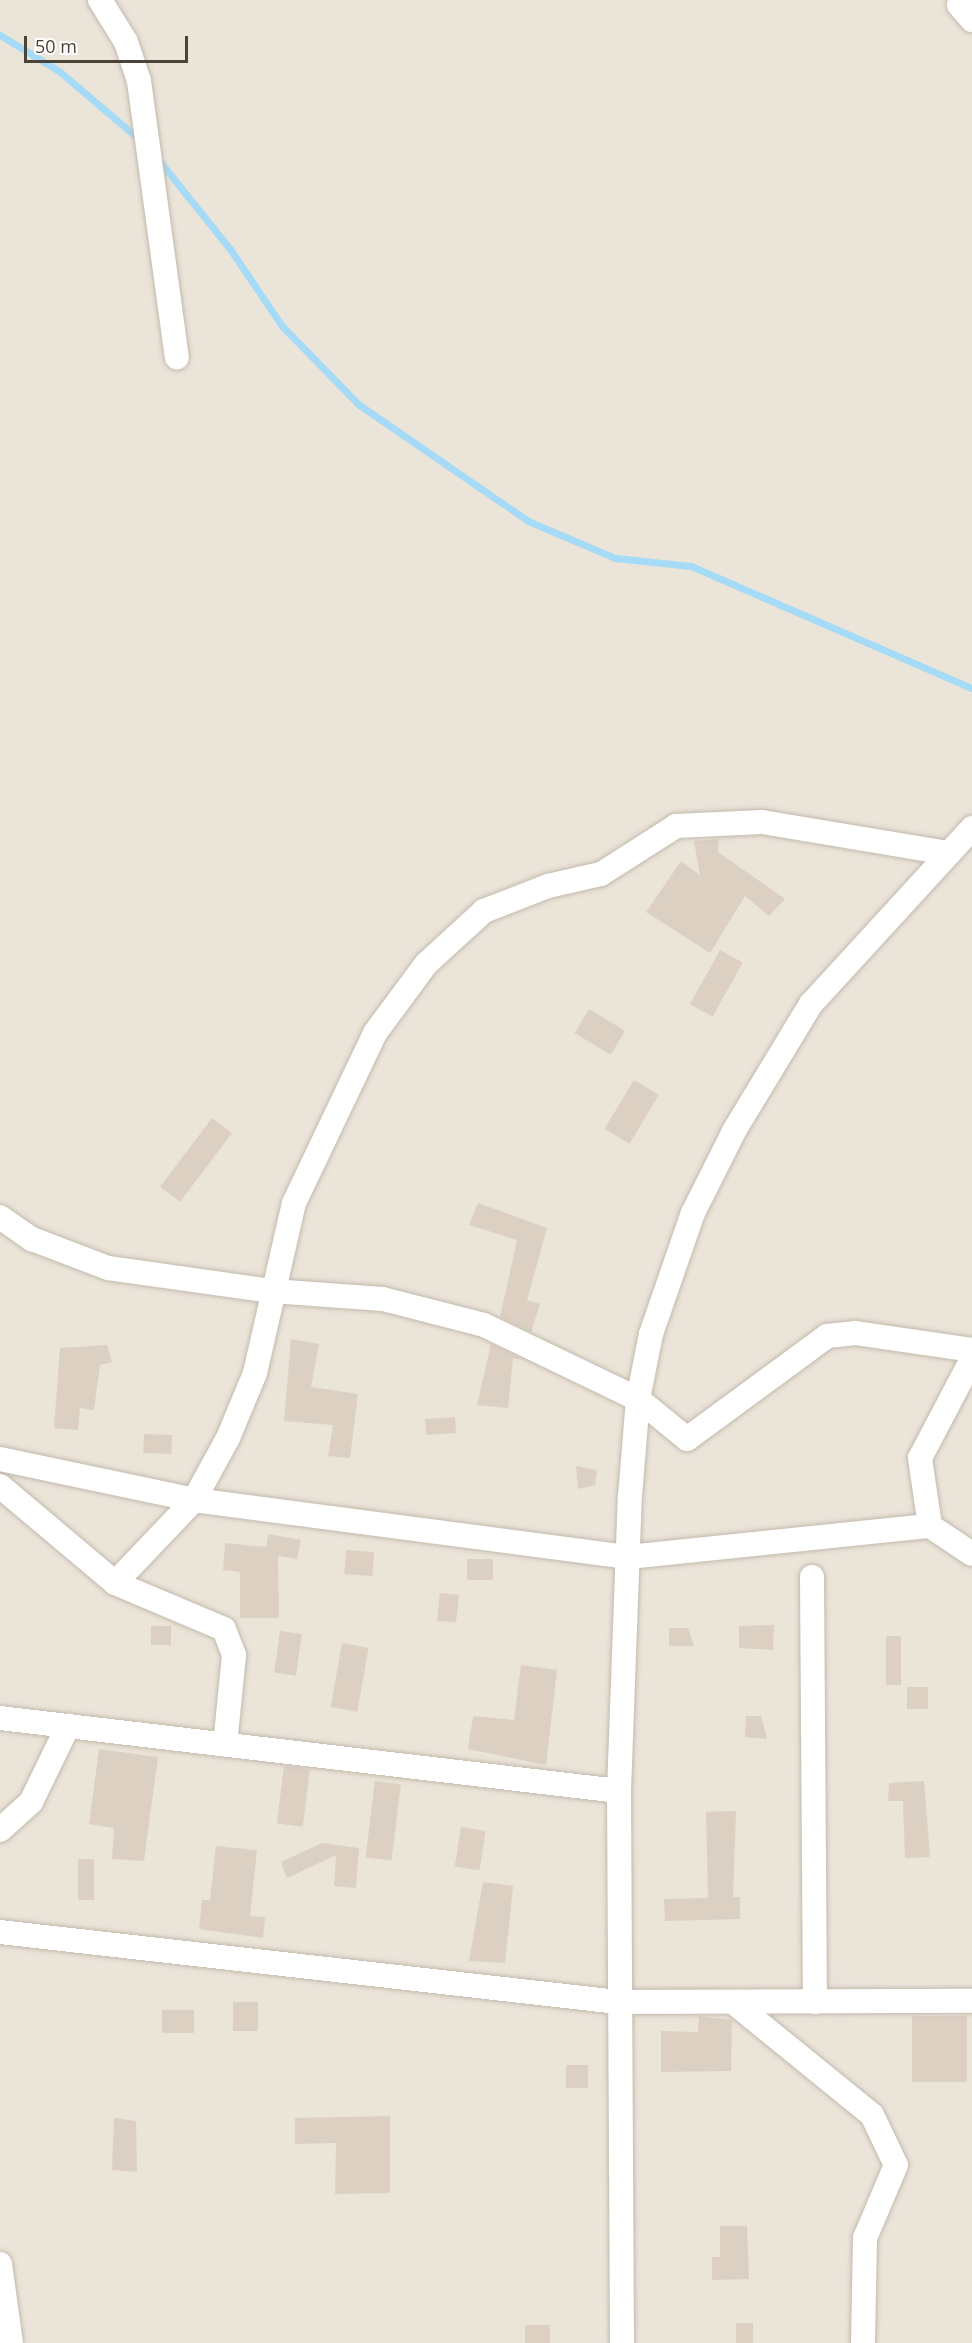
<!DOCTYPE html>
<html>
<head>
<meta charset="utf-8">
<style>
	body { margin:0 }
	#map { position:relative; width:972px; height:2343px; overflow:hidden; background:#f7f2eb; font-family:"Open Sans",sans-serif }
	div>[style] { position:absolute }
	.residential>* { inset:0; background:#ebe4d9; transform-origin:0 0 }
	.stream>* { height:7px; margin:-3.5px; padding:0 3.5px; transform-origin:3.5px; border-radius:3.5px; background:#a5dbf6 }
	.building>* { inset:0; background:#dcd0c3; transform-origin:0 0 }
	.roads { filter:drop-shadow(0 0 2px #c3baad) drop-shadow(0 0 2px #c3baad) }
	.minor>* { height:24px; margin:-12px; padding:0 12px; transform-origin:12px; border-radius:12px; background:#fff }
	span { translate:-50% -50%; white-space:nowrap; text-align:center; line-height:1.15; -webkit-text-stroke:4.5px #fff; paint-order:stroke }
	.scale { position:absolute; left:24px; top:36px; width:164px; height:27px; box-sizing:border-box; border:3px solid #4c4338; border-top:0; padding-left:8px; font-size:18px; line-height:21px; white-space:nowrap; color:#4c4338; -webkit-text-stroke:4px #fff; paint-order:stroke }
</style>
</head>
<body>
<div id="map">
	<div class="residential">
		<div style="left:0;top:0;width:972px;height:2343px"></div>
	</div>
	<div class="stream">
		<div style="left:0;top:35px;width:69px;rotate:31.4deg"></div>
		<div style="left:59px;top:71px;width:105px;rotate:40.4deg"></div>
		<div style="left:157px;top:158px;width:117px;rotate:51.3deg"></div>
		<div style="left:230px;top:249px;width:93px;rotate:56deg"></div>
		<div style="left:282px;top:326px;width:109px;rotate:45.7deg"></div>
		<div style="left:358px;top:404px;width:206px;rotate:34.5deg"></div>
		<div style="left:528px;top:521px;width:95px;rotate:23deg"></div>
		<div style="left:615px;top:558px;width:76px;rotate:6deg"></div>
		<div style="left:691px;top:566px;width:306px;rotate:23.5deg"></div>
	</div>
	<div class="building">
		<div style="clip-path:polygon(719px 839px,718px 852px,785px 899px,769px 916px,745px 896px,710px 953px,646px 912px,681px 861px,700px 875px,694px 841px)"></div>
		<div style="left:720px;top:950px;width:26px;height:62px;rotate:29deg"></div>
		<div style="left:589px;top:1009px;width:42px;height:28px;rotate:31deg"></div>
		<div style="left:634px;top:1080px;width:29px;height:57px;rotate:31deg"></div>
		<div style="left:212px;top:1118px;width:25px;height:86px;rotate:37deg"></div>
		<div style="clip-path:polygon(478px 1203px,547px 1228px,527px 1300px,540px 1304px,531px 1332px,500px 1317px,517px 1240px,469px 1225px)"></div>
		<div style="clip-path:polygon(291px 1339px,319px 1344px,311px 1387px,358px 1394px,350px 1458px,328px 1456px,333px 1425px,284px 1421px)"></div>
		<div style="clip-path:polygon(491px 1344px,523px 1360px,513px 1358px,508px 1408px,477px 1405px)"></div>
		<div style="clip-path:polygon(107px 1345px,112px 1362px,100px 1365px,94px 1410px,80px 1408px,78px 1430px,54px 1428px,60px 1348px)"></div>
		<div style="left:455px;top:1417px;width:16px;height:30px;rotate:86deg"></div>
		<div style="left:144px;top:1434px;width:28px;height:19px;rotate:2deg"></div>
		<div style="clip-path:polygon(576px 1466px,597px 1470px,595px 1485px,578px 1489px)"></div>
		<div style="clip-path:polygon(268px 1534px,301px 1540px,297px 1559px,278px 1556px,279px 1618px,240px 1618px,240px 1572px,223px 1570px,225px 1543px,266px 1547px)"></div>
		<div style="left:346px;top:1550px;width:28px;height:24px;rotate:4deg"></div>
		<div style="left:493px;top:1559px;width:21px;height:26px;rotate:90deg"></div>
		<div style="left:440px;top:1593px;width:19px;height:28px;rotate:6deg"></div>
		<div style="clip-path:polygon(774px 1625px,773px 1650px,739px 1648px,739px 1626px)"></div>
		<div style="left:151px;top:1626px;width:20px;height:19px"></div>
		<div style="clip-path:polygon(669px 1628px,688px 1628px,694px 1646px,669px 1646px)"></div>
		<div style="left:280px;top:1631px;width:22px;height:42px;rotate:8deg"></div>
		<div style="left:886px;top:1636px;width:15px;height:49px"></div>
		<div style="left:342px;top:1643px;width:27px;height:65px;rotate:10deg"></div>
		<div style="clip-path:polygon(521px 1665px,557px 1670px,546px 1765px,468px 1749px,473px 1716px,514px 1720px)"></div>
		<div style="left:928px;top:1687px;width:22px;height:21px;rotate:90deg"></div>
		<div style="clip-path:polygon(746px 1716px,761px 1716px,767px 1739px,745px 1737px)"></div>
		<div style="clip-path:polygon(99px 1749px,158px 1757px,144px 1861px,112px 1859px,114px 1828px,89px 1824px)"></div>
		<div style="left:284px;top:1766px;width:26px;height:58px;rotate:7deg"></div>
		<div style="left:375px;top:1781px;width:26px;height:77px;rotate:7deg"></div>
		<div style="clip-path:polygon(924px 1781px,930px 1857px,905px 1858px,903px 1801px,888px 1801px,889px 1783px)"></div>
		<div style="clip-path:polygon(736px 1811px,733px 1897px,740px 1897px,740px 1919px,665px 1921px,664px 1899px,708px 1898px,706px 1812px)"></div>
		<div style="left:461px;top:1827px;width:25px;height:40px;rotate:9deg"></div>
		<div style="clip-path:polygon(322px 1843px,359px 1848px,356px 1888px,334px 1886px,336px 1855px,287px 1878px,281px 1862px)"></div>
		<div style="clip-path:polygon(216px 1846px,257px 1850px,250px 1916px,265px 1917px,263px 1938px,199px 1929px,202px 1900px,210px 1900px)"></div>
		<div style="left:78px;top:1859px;width:16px;height:41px"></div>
		<div style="clip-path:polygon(483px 1882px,513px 1886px,505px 1963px,469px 1961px)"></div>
		<div style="left:233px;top:2002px;width:25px;height:29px"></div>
		<div style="left:162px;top:2010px;width:32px;height:23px"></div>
		<div style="clip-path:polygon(699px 2016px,732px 2020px,731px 2071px,661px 2072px,661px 2031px,698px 2032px)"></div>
		<div style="left:912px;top:2016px;width:55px;height:66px"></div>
		<div style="left:566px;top:2065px;width:22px;height:23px"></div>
		<div style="clip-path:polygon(390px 2116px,390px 2193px,335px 2194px,336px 2143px,295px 2144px,295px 2118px)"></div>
		<div style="clip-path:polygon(114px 2118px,136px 2121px,137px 2172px,112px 2170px)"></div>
		<div style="clip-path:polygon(720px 2226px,747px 2226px,749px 2279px,712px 2280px,712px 2257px,720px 2257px)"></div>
		<div style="left:736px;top:2323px;width:17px;height:20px"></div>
		<div style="left:525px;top:2325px;width:25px;height:18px"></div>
	</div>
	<div class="roads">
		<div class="minor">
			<div style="left:100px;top:0;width:49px;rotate:58.2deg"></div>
			<div style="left:126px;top:42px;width:41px;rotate:71.6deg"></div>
			<div style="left:139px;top:81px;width:279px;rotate:82.2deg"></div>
			<div style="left:963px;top:0;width:6px;rotate:129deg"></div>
			<div style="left:959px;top:5px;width:20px;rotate:49deg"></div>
			<div style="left:0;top:1217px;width:39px;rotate:35deg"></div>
			<div style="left:32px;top:1239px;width:81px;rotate:20.9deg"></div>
			<div style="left:108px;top:1268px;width:166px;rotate:8deg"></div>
			<div style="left:272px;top:1291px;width:111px;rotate:4.1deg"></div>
			<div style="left:383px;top:1299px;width:104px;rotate:14.4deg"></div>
			<div style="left:484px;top:1325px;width:171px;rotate:25.7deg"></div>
			<div style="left:638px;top:1399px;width:63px;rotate:39.2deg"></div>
			<div style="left:687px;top:1439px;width:174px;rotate:-36.3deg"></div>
			<div style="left:827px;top:1336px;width:29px;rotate:-6deg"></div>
			<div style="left:856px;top:1333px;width:117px;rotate:8.3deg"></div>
			<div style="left:0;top:1459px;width:198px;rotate:11.9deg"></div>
			<div style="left:194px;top:1500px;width:438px;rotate:7.5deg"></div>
			<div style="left:628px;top:1557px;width:304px;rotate:-5.9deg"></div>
			<div style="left:930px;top:1526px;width:50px;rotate:33.7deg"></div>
			<div style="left:0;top:1486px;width:150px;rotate:40.1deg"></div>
			<div style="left:115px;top:1583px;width:118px;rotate:22.9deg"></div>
			<div style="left:224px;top:1629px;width:28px;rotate:69deg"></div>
			<div style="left:234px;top:1655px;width:90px;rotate:95.7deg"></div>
			<div style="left:930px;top:1526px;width:69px;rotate:-98.4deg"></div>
			<div style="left:920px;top:1458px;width:112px;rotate:-62.3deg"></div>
			<div style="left:812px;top:1577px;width:425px;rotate:89.6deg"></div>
			<div style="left:115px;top:1583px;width:115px;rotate:-46.4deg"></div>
			<div style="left:194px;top:1500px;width:71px;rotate:-61.3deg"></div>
			<div style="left:228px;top:1438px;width:70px;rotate:-67.4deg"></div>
			<div style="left:255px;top:1373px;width:174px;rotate:-77.1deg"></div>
			<div style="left:294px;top:1203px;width:188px;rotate:-64.5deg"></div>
			<div style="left:375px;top:1033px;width:86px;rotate:-53.5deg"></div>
			<div style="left:426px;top:964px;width:79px;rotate:-42.4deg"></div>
			<div style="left:484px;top:911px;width:69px;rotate:-21.3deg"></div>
			<div style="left:548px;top:886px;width:54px;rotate:-12.8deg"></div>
			<div style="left:601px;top:874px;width:89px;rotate:-32.6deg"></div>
			<div style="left:676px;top:826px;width:86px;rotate:-2.7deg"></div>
			<div style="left:762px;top:822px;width:189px;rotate:9.5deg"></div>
			<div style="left:0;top:1718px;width:623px;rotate:6.73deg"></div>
			<div style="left:0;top:1830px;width:42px;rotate:-42.1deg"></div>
			<div style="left:31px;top:1802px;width:85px;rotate:-64deg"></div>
			<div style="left:0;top:1932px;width:622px;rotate:6.46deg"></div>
			<div style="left:618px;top:2002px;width:354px;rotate:-0.2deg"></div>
			<div style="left:733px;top:2002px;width:179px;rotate:39.1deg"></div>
			<div style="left:872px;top:2115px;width:55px;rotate:64.4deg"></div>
			<div style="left:896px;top:2165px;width:79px;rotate:113deg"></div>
			<div style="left:865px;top:2238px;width:105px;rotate:91.1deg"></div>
			<div style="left:0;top:2264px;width:80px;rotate:82.1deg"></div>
			<div style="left:622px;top:2343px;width:552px;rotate:-90.31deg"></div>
			<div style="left:619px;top:1791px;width:295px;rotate:-87.9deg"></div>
			<div style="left:630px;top:1496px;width:97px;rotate:-85.3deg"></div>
			<div style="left:638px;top:1399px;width:66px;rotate:-78.7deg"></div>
			<div style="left:651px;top:1334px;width:128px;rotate:-70.9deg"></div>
			<div style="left:693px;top:1213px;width:92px;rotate:-63.4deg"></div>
			<div style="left:734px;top:1131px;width:149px;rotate:-58.8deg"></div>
			<div style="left:811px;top:1004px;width:239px;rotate:-47.5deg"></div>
		</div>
	</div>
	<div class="scale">50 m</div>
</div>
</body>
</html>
